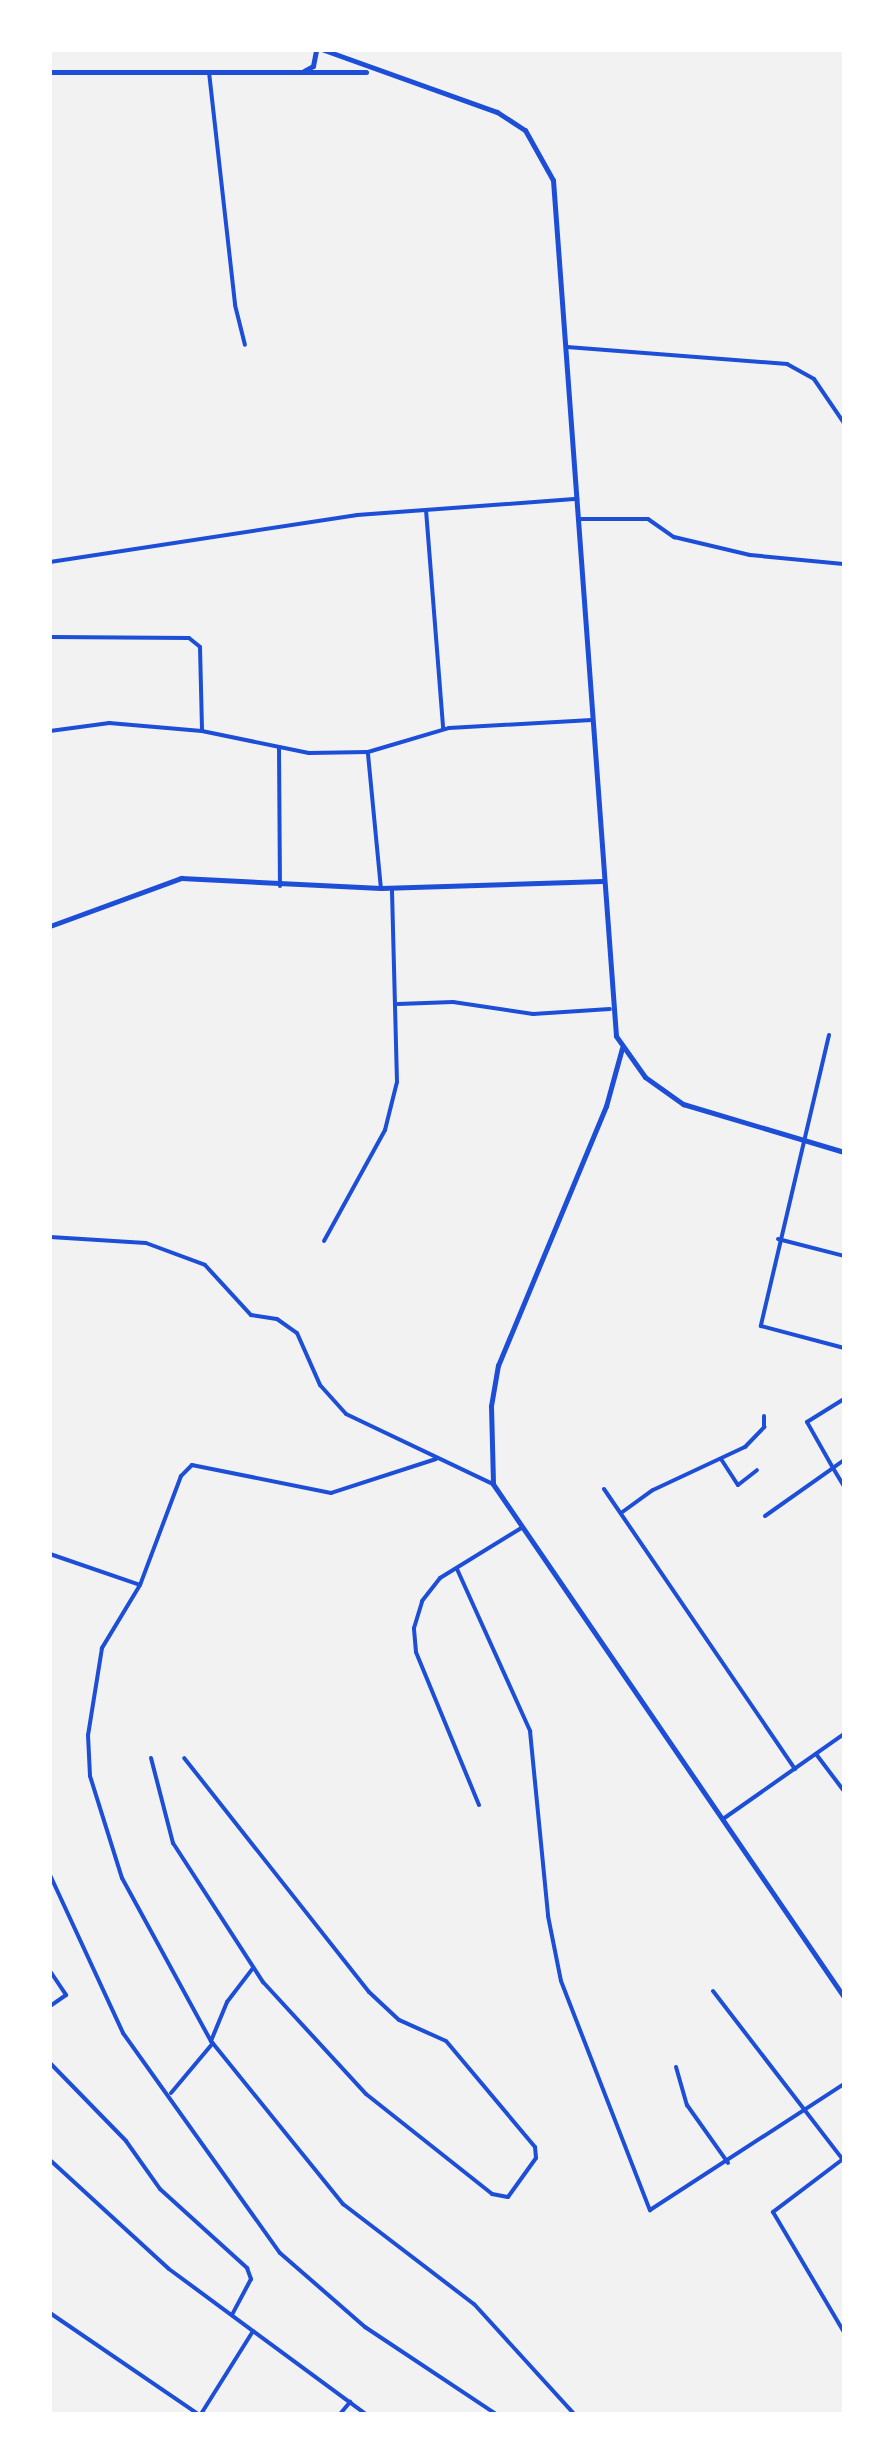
<!DOCTYPE html>
<html>
<head>
<meta charset="utf-8">
<style>
	body { margin:0 }
	#map { position:relative; width:894px; height:2464px; overflow:hidden; background:#f2f2f2; font-family:Jost,sans-serif }
	div>[style] { position:absolute }
	.minor>* { height:4px; margin:-2px; padding:0 2px; transform-origin:2px; border-radius:2px; background:#1d4ed8 }
	.tertiary>* { height:5px; margin:-2.5px; padding:0 2.5px; transform-origin:2.5px; border-radius:2.5px; background:#1d4ed8 }
	span { translate:-50% -50%; white-space:nowrap; text-align:center; line-height:1.15; -webkit-text-stroke:10px #fff; paint-order:stroke }
	.frame { position:absolute; inset:0; border:52px solid #fff; pointer-events:none }
</style>
</head>
<body>
<div id="map">
	<div class="minor">
		<div style="left:209px;top:72px;width:234px;rotate:83.6deg"></div>
		<div style="left:235px;top:305px;width:41px;rotate:76deg"></div>
		<div style="left:567px;top:347px;width:221px;rotate:4.4deg"></div>
		<div style="left:787px;top:364px;width:31px;rotate:29deg"></div>
		<div style="left:814px;top:379px;width:53px;rotate:55.7deg"></div>
		<div style="left:426px;top:510px;width:219px;rotate:85.5deg"></div>
		<div style="left:579px;top:519px;width:69px"></div>
		<div style="left:648px;top:519px;width:32px;rotate:35deg"></div>
		<div style="left:674px;top:537px;width:78px;rotate:13.3deg"></div>
		<div style="left:750px;top:555px;width:94px;rotate:5.5deg"></div>
		<div style="left:50px;top:562px;width:311px;rotate:-8.7deg"></div>
		<div style="left:357px;top:515px;width:221px;rotate:-4.2deg"></div>
		<div style="left:50px;top:637px;width:139px;rotate:0.4deg"></div>
		<div style="left:189px;top:638px;width:14px;rotate:39deg"></div>
		<div style="left:200px;top:647px;width:84px;rotate:88.6deg"></div>
		<div style="left:202px;top:731px;width:109px;rotate:11.6deg"></div>
		<div style="left:309px;top:753px;width:59px;rotate:-1deg"></div>
		<div style="left:368px;top:752px;width:84px;rotate:-16.5deg"></div>
		<div style="left:449px;top:728px;width:143px;rotate:-3.2deg"></div>
		<div style="left:50px;top:731px;width:60px;rotate:-7.7deg"></div>
		<div style="left:109px;top:723px;width:93px;rotate:4.9deg"></div>
		<div style="left:279px;top:747px;width:139px;rotate:89.6deg"></div>
		<div style="left:368px;top:754px;width:135px;rotate:84.5deg"></div>
		<div style="left:398px;top:1004px;width:55px;rotate:-2.1deg"></div>
		<div style="left:453px;top:1002px;width:81px;rotate:8.5deg"></div>
		<div style="left:533px;top:1014px;width:77px;rotate:-3.7deg"></div>
		<div style="left:829px;top:1035px;width:299px;rotate:103.2deg"></div>
		<div style="left:761px;top:1326px;width:86px;rotate:14.8deg"></div>
		<div style="left:50px;top:1237px;width:96px;rotate:3.6deg"></div>
		<div style="left:146px;top:1243px;width:63px;rotate:20.4deg"></div>
		<div style="left:205px;top:1265px;width:68px;rotate:47.4deg"></div>
		<div style="left:251px;top:1315px;width:26px;rotate:9deg"></div>
		<div style="left:277px;top:1319px;width:24px;rotate:35deg"></div>
		<div style="left:297px;top:1333px;width:57px;rotate:66.1deg"></div>
		<div style="left:320px;top:1385px;width:39px;rotate:48deg"></div>
		<div style="left:346px;top:1414px;width:163px;rotate:25.5deg"></div>
		<div style="left:778px;top:1239px;width:68px;rotate:14.4deg"></div>
		<div style="left:324px;top:1241px;width:127px;rotate:-61.2deg"></div>
		<div style="left:385px;top:1130px;width:49px;rotate:-76deg"></div>
		<div style="left:397px;top:1082px;width:194px;rotate:-91.5deg"></div>
		<div style="left:436px;top:1459px;width:110px;rotate:162.1deg"></div>
		<div style="left:331px;top:1493px;width:142px;rotate:-168.6deg"></div>
		<div style="left:192px;top:1465px;width:16px;rotate:135deg"></div>
		<div style="left:181px;top:1476px;width:116px;rotate:110.6deg"></div>
		<div style="left:140px;top:1585px;width:74px;rotate:121.1deg"></div>
		<div style="left:102px;top:1648px;width:88px;rotate:99.1deg"></div>
		<div style="left:88px;top:1735px;width:41px;rotate:87.2deg"></div>
		<div style="left:90px;top:1776px;width:107px;rotate:72.6deg"></div>
		<div style="left:122px;top:1878px;width:186px;rotate:61.4deg"></div>
		<div style="left:211px;top:2041px;width:210px;rotate:51deg"></div>
		<div style="left:343px;top:2204px;width:165px;rotate:37.4deg"></div>
		<div style="left:474px;top:2304px;width:149px;rotate:47.7deg"></div>
		<div style="left:721px;top:1459px;width:31px;rotate:57deg"></div>
		<div style="left:738px;top:1485px;width:24px;rotate:-38deg"></div>
		<div style="left:844px;top:1460px;width:14px;rotate:144deg"></div>
		<div style="left:833px;top:1468px;width:21px;rotate:59deg"></div>
		<div style="left:604px;top:1489px;width:339px;rotate:55.7deg"></div>
		<div style="left:621px;top:1513px;width:39px;rotate:-36deg"></div>
		<div style="left:653px;top:1490px;width:102px;rotate:-25.1deg"></div>
		<div style="left:745px;top:1447px;width:28px;rotate:-46deg"></div>
		<div style="left:764px;top:1427px;width:11px;rotate:-90deg"></div>
		<div style="left:765px;top:1516px;width:83px;rotate:-35.2deg"></div>
		<div style="left:833px;top:1468px;width:53px;rotate:-119.5deg"></div>
		<div style="left:807px;top:1422px;width:44px;rotate:-31.9deg"></div>
		<div style="left:50px;top:1554px;width:95px;rotate:19deg"></div>
		<div style="left:457px;top:1569px;width:178px;rotate:65.7deg"></div>
		<div style="left:530px;top:1731px;width:186px;rotate:84.4deg"></div>
		<div style="left:548px;top:1916px;width:66px;rotate:78.7deg"></div>
		<div style="left:561px;top:1981px;width:246px;rotate:68.8deg"></div>
		<div style="left:650px;top:2210px;width:231px;rotate:-33deg"></div>
		<div style="left:816px;top:1754px;width:46px;rotate:52.9deg"></div>
		<div style="left:151px;top:1758px;width:88px;rotate:75.5deg"></div>
		<div style="left:173px;top:1843px;width:166px;rotate:57.1deg"></div>
		<div style="left:263px;top:1982px;width:152px;rotate:47.4deg"></div>
		<div style="left:366px;top:2094px;width:161px;rotate:38.4deg"></div>
		<div style="left:492px;top:2194px;width:16px;rotate:11deg"></div>
		<div style="left:508px;top:2197px;width:48px;rotate:-54.3deg"></div>
		<div style="left:536px;top:2158px;width:11px;rotate:-95deg"></div>
		<div style="left:535px;top:2147px;width:138px;rotate:-130deg"></div>
		<div style="left:446px;top:2041px;width:51px;rotate:-155.9deg"></div>
		<div style="left:399px;top:2020px;width:41px;rotate:-137deg"></div>
		<div style="left:369px;top:1992px;width:298px;rotate:-128.3deg"></div>
		<div style="left:479px;top:1805px;width:165px;rotate:-112.4deg"></div>
		<div style="left:416px;top:1652px;width:24px;rotate:-95deg"></div>
		<div style="left:414px;top:1628px;width:28px;rotate:-73deg"></div>
		<div style="left:422px;top:1601px;width:29px;rotate:-52deg"></div>
		<div style="left:440px;top:1578px;width:97px;rotate:-31.6deg"></div>
		<div style="left:723px;top:1819px;width:148px;rotate:-35.1deg"></div>
		<div style="left:50px;top:1875px;width:174px;rotate:65.2deg"></div>
		<div style="left:123px;top:2033px;width:270px;rotate:54.5deg"></div>
		<div style="left:280px;top:2253px;width:113px;rotate:41deg"></div>
		<div style="left:365px;top:2327px;width:157px;rotate:33.6deg"></div>
		<div style="left:50px;top:1971px;width:29px;rotate:56deg"></div>
		<div style="left:66px;top:1995px;width:19px;rotate:145deg"></div>
		<div style="left:713px;top:1991px;width:210px;rotate:52.4deg"></div>
		<div style="left:211px;top:2041px;width:42px;rotate:-67.7deg"></div>
		<div style="left:227px;top:2002px;width:43px;rotate:-52.6deg"></div>
		<div style="left:50px;top:2063px;width:109px;rotate:45.7deg"></div>
		<div style="left:126px;top:2141px;width:59px;rotate:54.7deg"></div>
		<div style="left:160px;top:2189px;width:118px;rotate:42.2deg"></div>
		<div style="left:247px;top:2268px;width:12px;rotate:70deg"></div>
		<div style="left:251px;top:2279px;width:40px;rotate:118deg"></div>
		<div style="left:676px;top:2067px;width:40px;rotate:74deg"></div>
		<div style="left:687px;top:2105px;width:71px;rotate:54.7deg"></div>
		<div style="left:171px;top:2093px;width:65px;rotate:-50deg"></div>
		<div style="left:843px;top:2159px;width:88px;rotate:142.9deg"></div>
		<div style="left:773px;top:2212px;width:139px;rotate:59.4deg"></div>
		<div style="left:50px;top:2160px;width:161px;rotate:42.5deg"></div>
		<div style="left:169px;top:2269px;width:245px;rotate:36.4deg"></div>
		<div style="left:50px;top:2313px;width:179px;rotate:34.3deg"></div>
		<div style="left:201px;top:2414px;width:98px;rotate:-57.9deg"></div>
		<div style="left:340px;top:2414px;width:16px;rotate:-50deg"></div>
	</div>
	<div class="tertiary">
		<div style="left:324px;top:50px;width:184px;rotate:19.7deg"></div>
		<div style="left:497px;top:112px;width:33px;rotate:33deg"></div>
		<div style="left:525px;top:130px;width:57px;rotate:60.8deg"></div>
		<div style="left:553px;top:180px;width:858px;rotate:85.79deg"></div>
		<div style="left:616px;top:1036px;width:50px;rotate:54.7deg"></div>
		<div style="left:645px;top:1077px;width:47px;rotate:35.4deg"></div>
		<div style="left:683px;top:1104px;width:168px;rotate:16.6deg"></div>
		<div style="left:304px;top:71px;width:10px;rotate:-29deg"></div>
		<div style="left:313px;top:66px;width:16px;rotate:-79deg"></div>
		<div style="left:50px;top:72px;width:316px"></div>
		<div style="left:50px;top:926px;width:140px;rotate:-20.1deg"></div>
		<div style="left:181px;top:878px;width:200px;rotate:2.9deg"></div>
		<div style="left:381px;top:888px;width:221px;rotate:-1.8deg"></div>
		<div style="left:622px;top:1048px;width:60px;rotate:105.4deg"></div>
		<div style="left:606px;top:1106px;width:281px;rotate:112.6deg"></div>
		<div style="left:498px;top:1365px;width:42px;rotate:99.7deg"></div>
		<div style="left:491px;top:1406px;width:78px;rotate:88.5deg"></div>
		<div style="left:493px;top:1484px;width:622px;rotate:55.62deg"></div>
	</div>
	<div class="frame"></div>
</div>
</body>
</html>
